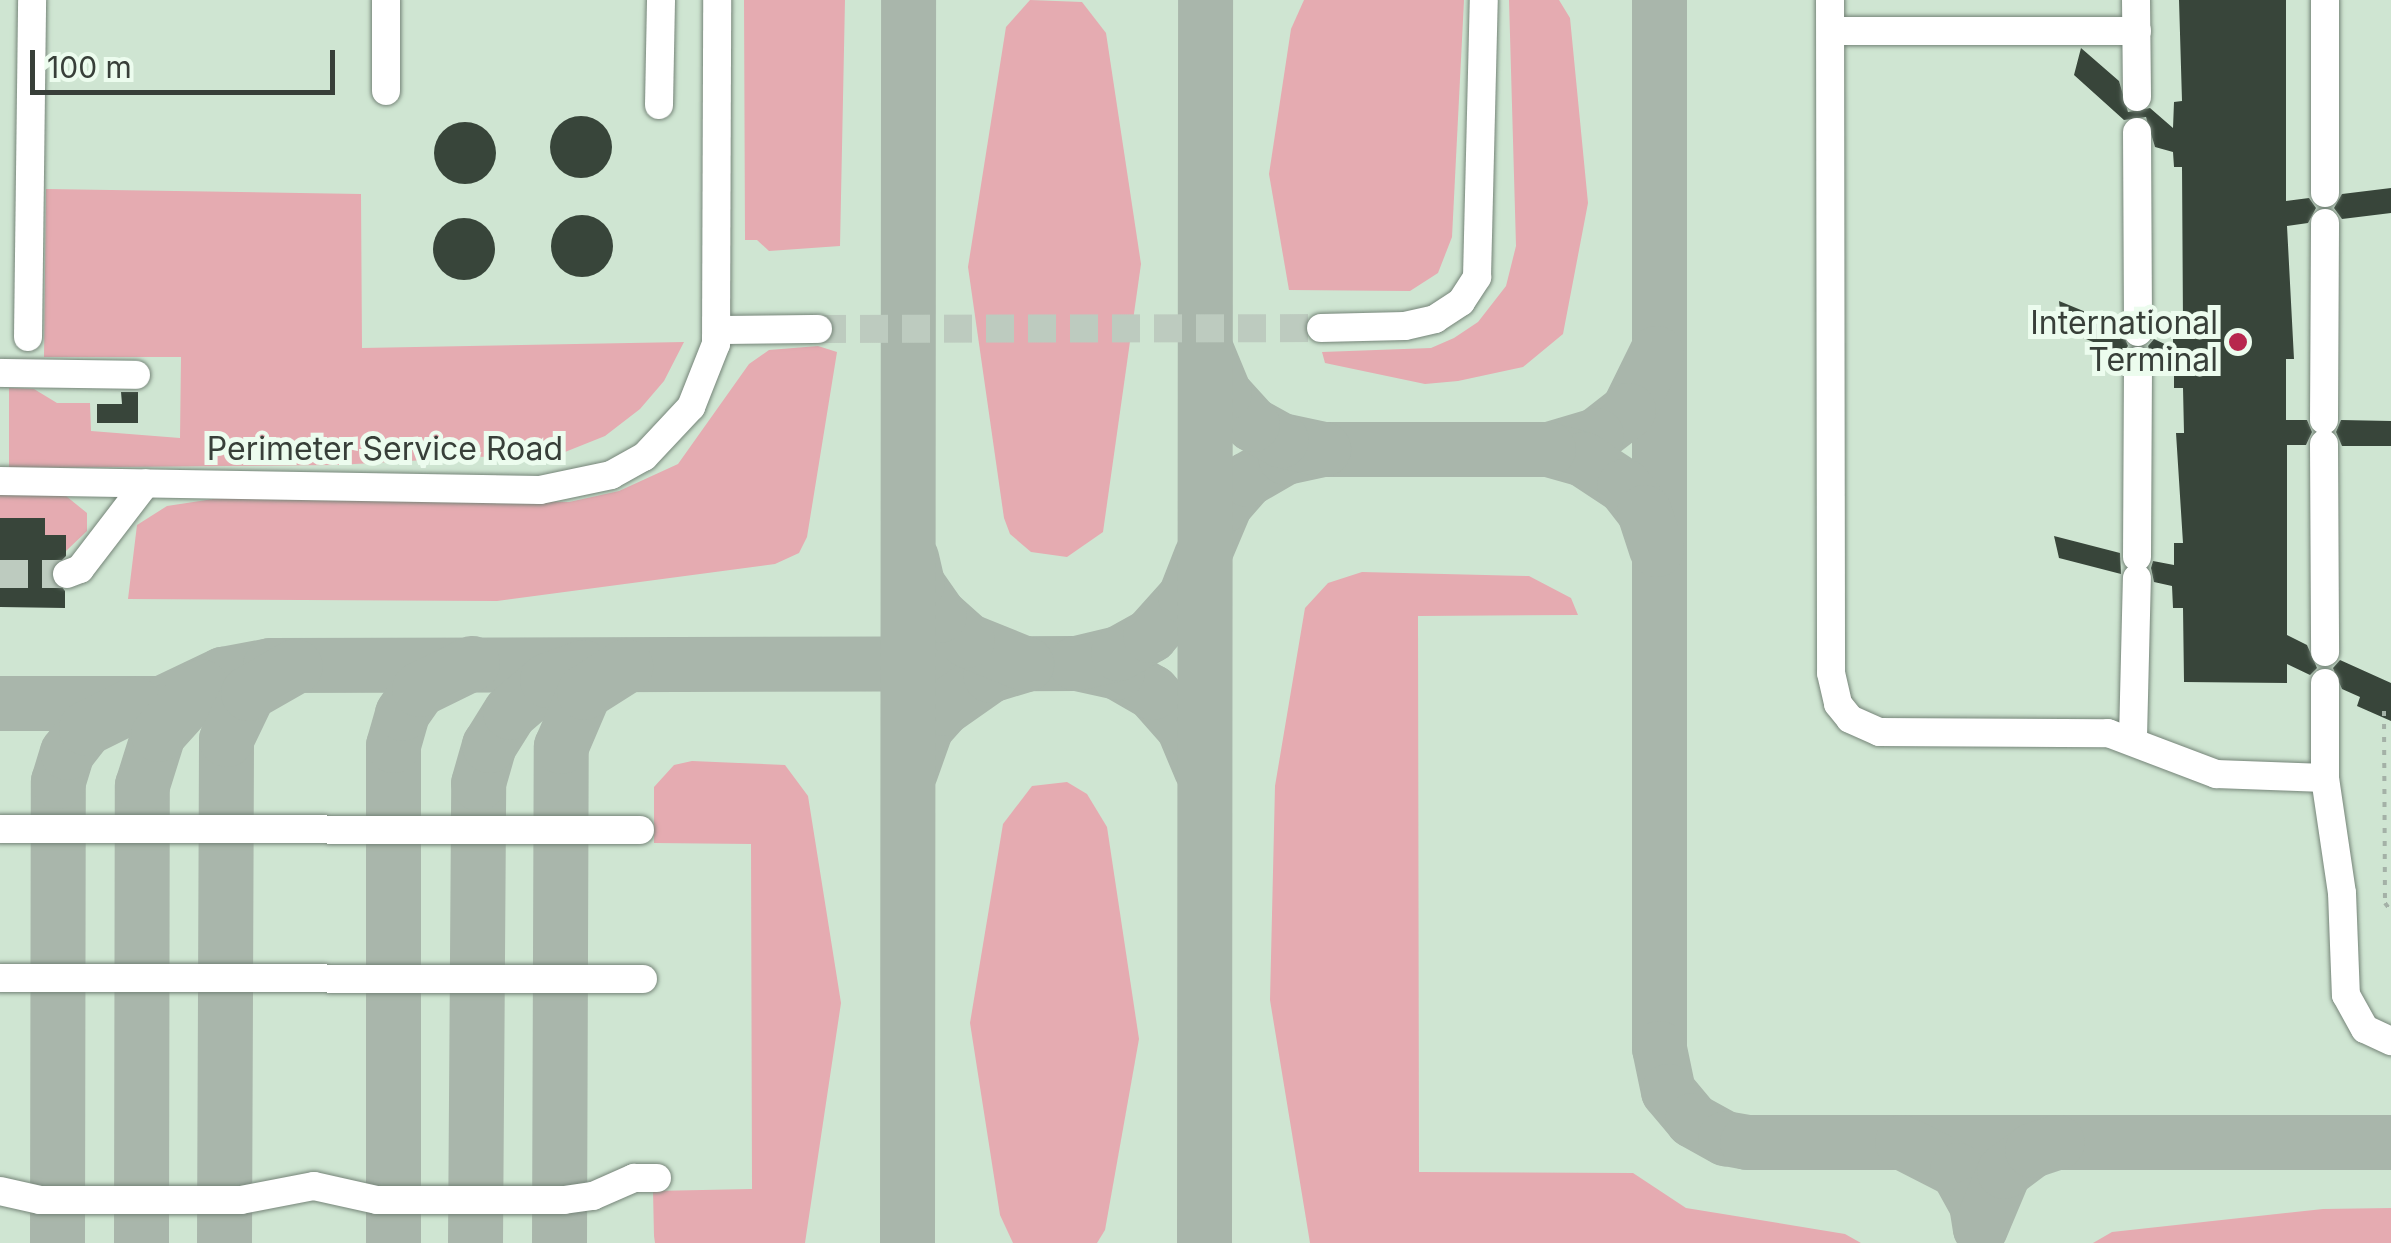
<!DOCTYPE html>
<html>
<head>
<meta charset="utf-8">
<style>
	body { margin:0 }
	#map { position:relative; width:2391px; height:1243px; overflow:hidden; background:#deeee1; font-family:Inter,sans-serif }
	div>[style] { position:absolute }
	.built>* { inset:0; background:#cfe5d2; transform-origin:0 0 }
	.green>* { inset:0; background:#e5abb1 }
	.taxiway>* { height:55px; margin:-27.5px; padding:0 27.5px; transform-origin:27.5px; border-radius:27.5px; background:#a9b6ab }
	.building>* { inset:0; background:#38453a }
	.round { border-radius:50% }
	.minor-tunnel>* { height:28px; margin-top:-14px; transform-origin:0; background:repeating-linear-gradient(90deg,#bdcbbf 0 28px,transparent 0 42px) }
	.path>* { height:4px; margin-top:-2px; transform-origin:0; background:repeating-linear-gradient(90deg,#a4b1a7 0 5px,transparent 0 13px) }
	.roads { filter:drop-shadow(0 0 2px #758478) drop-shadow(0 0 2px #758478) }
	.minor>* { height:28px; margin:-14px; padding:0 14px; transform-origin:14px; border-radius:14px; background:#fff }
	.dots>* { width:28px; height:28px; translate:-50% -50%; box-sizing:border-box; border:5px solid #ecfcee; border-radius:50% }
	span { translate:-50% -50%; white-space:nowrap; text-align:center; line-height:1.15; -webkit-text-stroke:10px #ecfcee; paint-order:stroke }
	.poi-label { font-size:32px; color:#383f39 }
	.right { translate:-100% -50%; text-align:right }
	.street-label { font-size:32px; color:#383f39 }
	.scale { position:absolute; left:30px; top:50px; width:305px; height:45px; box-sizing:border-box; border:5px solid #383f39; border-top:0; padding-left:12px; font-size:30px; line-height:35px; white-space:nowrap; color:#383f39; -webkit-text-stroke:8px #ecfcee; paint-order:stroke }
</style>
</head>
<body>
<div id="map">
	<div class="built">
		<div style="left:0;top:0;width:2391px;height:1243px"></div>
	</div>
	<div class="green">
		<div style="clip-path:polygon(744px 0,845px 0,840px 246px,769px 251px,757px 240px,745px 240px)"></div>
		<div style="clip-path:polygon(1030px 0,1082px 2px,1106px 33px,1141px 264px,1103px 532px,1067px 557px,1031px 552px,1010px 534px,1004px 518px,968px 267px,1006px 27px)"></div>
		<div style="clip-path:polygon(1304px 0,1464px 0,1452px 237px,1438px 273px,1410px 291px,1289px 290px,1269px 174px,1291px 29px)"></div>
		<div style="clip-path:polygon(1509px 0,1559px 0,1570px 18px,1588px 203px,1563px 334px,1523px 367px,1458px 381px,1425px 384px,1325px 363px,1322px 352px,1431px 348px,1454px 338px,1478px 322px,1506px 286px,1516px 246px)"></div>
		<div style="clip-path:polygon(46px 189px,361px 194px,362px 348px,684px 342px,664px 381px,640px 409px,605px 436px,565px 452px,337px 465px,9px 468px,9px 388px,34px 389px,57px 403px,90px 403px,91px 431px,180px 438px,181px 357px,44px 357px)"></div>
		<div style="clip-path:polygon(818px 346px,837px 352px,807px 537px,799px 553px,775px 564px,497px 601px,128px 599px,137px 525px,167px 506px,233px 496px,569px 502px,619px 491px,678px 464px,749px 364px,769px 350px)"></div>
		<div style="clip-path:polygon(0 493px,66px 496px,87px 513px,87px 531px,66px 551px,65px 535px,45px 535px,45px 518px,0 518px)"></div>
		<div style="clip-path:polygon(1362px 572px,1529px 576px,1571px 598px,1578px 615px,1418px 616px,1419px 1172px,1633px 1173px,1686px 1208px,1845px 1234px,1861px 1243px,1310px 1243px,1270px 1000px,1275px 786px,1305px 608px,1328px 583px)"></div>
		<div style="clip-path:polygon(692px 761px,785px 765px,808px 796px,841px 1003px,805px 1243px,655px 1243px,654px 1236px,653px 1191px,752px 1189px,751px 844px,654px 843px,654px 787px,674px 765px)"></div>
		<div style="clip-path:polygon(1067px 782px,1087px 794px,1107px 827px,1139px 1039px,1105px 1230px,1097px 1243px,1013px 1243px,1000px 1215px,970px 1023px,1003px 824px,1032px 786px)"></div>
		<div style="clip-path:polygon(2391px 1208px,2391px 1243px,2093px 1243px,2112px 1232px,2323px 1209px)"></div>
	</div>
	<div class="taxiway">
		<div style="left:1659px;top:0;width:1048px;rotate:90deg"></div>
		<div style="left:1659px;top:1048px;width:44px;rotate:78.2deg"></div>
		<div style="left:1668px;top:1091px;width:38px;rotate:50deg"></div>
		<div style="left:1692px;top:1120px;width:38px;rotate:29deg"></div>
		<div style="left:1725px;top:1138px;width:22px;rotate:10deg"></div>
		<div style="left:1747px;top:1142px;width:644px"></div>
		<div style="left:1656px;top:353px;width:64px;rotate:116.2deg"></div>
		<div style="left:1628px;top:410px;width:41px;rotate:142deg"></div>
		<div style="left:1596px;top:435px;width:50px;rotate:163.7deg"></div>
		<div style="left:1548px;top:449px;width:36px;rotate:16deg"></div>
		<div style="left:1583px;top:459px;width:49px;rotate:33.4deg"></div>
		<div style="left:1624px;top:486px;width:33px;rotate:52deg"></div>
		<div style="left:1644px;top:512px;width:39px;rotate:72deg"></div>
		<div style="left:1323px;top:449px;width:225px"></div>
		<div style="left:1206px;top:549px;width:49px;rotate:-67.1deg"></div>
		<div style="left:1225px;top:504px;width:33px;rotate:-49deg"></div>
		<div style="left:1247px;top:479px;width:44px;rotate:-30.1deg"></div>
		<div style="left:1285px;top:457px;width:39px;rotate:-12deg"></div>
		<div style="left:1323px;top:449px;width:43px;rotate:-167.9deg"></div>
		<div style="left:1281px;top:440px;width:33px;rotate:-151deg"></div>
		<div style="left:1252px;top:424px;width:42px;rotate:-132.1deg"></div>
		<div style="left:1224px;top:393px;width:44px;rotate:-112.5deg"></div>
		<div style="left:0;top:703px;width:161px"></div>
		<div style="left:161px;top:703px;width:68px;rotate:-25.4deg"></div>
		<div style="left:222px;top:674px;width:49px;rotate:-10.6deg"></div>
		<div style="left:270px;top:665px;width:806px;rotate:-0.14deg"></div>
		<div style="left:1201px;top:770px;width:47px;rotate:-112.7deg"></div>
		<div style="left:1183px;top:727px;width:47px;rotate:-131.5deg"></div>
		<div style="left:1152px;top:692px;width:40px;rotate:-150.3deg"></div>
		<div style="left:1117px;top:672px;width:42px;rotate:-167.6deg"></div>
		<div style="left:1076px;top:663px;width:43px;rotate:-13.4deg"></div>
		<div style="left:1118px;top:653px;width:37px;rotate:-29deg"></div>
		<div style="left:1150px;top:635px;width:52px;rotate:-48.1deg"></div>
		<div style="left:1185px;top:596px;width:44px;rotate:-68.7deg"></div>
		<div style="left:910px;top:772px;width:48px;rotate:-70.4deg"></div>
		<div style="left:926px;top:727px;width:25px;rotate:-48deg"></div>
		<div style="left:943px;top:708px;width:57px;rotate:-35.1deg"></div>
		<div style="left:990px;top:675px;width:38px;rotate:-17deg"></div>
		<div style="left:1026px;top:664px;width:64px;rotate:-157.9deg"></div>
		<div style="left:967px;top:640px;width:38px;rotate:-138deg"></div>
		<div style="left:939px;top:615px;width:39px;rotate:-125deg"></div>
		<div style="left:917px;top:583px;width:26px;rotate:-103deg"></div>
		<div style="left:1902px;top:1142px;width:62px;rotate:27deg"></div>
		<div style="left:1957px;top:1170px;width:39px;rotate:61deg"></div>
		<div style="left:1976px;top:1204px;width:24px;rotate:81deg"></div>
		<div style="left:1980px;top:1228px;width:62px;rotate:-67.2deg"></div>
		<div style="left:2004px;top:1171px;width:35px;rotate:-37deg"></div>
		<div style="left:2032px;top:1150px;width:26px;rotate:-18deg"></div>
		<div style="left:57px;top:1243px;width:462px;rotate:-89.9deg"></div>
		<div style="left:58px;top:781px;width:30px;rotate:-73deg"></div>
		<div style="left:67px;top:752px;width:31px;rotate:-52deg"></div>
		<div style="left:86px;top:728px;width:54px;rotate:-26.6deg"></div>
		<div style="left:141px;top:1243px;width:458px;rotate:-89.9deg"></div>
		<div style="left:142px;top:785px;width:53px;rotate:-72.6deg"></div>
		<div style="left:158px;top:734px;width:64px;rotate:-48.1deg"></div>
		<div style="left:224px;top:1243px;width:504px;rotate:-89.77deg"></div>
		<div style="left:226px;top:739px;width:51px;rotate:-64.4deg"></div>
		<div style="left:248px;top:693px;width:54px;rotate:-29.9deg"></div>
		<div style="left:393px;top:1243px;width:498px;rotate:-90deg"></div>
		<div style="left:393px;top:745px;width:33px;rotate:-74deg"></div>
		<div style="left:402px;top:713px;width:29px;rotate:-55deg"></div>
		<div style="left:419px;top:689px;width:59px;rotate:-26.1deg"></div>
		<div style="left:475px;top:1243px;width:460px;rotate:-89.6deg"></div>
		<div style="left:478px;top:783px;width:40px;rotate:-74deg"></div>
		<div style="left:489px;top:745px;width:39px;rotate:-58deg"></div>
		<div style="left:510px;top:712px;width:49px;rotate:-40.9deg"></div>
		<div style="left:547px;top:680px;width:38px;rotate:-20deg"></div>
		<div style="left:559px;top:1243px;width:497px;rotate:-89.8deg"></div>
		<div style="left:561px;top:746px;width:59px;rotate:-66.9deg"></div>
		<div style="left:584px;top:692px;width:49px;rotate:-32.4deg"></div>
		<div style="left:907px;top:1243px;width:1243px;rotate:-89.95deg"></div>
		<div style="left:1204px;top:1243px;width:1243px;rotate:-89.95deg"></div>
	</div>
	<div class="building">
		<div style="clip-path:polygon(2179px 0,2286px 0,2286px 201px,2309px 198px,2316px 208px,2308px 223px,2287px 226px,2294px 359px,2286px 359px,2286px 420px,2307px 420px,2312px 432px,2306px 445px,2287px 445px,2287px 635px,2307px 645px,2317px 668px,2310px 675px,2287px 664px,2287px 683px,2184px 682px,2183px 608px,2173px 608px,2172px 586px,2154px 582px,2151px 568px,2153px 561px,2174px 565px,2174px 543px,2183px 543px,2176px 433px,2184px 433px,2183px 388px,2174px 388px,2174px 376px,2155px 368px,2148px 346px,2154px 339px,2173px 348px,2173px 324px,2183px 324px,2182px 167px,2174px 167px,2173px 152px,2155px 147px,2146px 117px,2124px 120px,2074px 75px,2081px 48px,2119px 81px,2128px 112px,2150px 108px,2173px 128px,2174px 102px,2182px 101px)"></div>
		<div class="round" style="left:550px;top:116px;width:62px;height:62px"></div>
		<div class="round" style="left:434px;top:122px;width:62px;height:62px"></div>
		<div style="clip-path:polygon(2391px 188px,2391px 213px,2342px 219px,2334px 208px,2342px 194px)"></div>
		<div class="round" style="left:551px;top:215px;width:62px;height:62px"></div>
		<div class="round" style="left:433px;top:218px;width:62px;height:62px"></div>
		<div style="clip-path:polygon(2059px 301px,2120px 326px,2128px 346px,2122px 354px,2062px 329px)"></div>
		<div style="clip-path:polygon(121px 392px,138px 392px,138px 423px,97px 423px,97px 404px,122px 404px)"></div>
		<div style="clip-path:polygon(2341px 420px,2391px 421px,2391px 446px,2342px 446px,2336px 432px)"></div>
		<div style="clip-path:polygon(0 518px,45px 518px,45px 535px,66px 535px,66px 556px,50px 572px,65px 591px,65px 608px,0 607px)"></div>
		<div style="clip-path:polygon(2054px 536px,2120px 553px,2121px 574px,2059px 558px)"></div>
		<div style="clip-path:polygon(2340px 660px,2391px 683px,2391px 721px,2357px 706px,2360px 697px,2342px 689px,2333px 668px)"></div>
	</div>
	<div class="minor-tunnel">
		<div style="left:818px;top:329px;width:503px;rotate:-0.11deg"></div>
		<div style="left:0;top:574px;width:67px"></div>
	</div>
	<div class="path">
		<div style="left:2384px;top:711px;width:192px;rotate:89.7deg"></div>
		<div style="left:2385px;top:903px;width:10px;rotate:53deg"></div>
	</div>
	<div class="roads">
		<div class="minor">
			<div style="left:386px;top:0;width:91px;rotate:90deg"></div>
			<div style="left:1830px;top:0;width:673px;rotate:89.91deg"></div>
			<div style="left:1831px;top:673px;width:32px;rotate:77deg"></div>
			<div style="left:1838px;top:704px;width:19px;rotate:51deg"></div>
			<div style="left:1850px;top:719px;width:32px;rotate:24deg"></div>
			<div style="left:1879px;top:732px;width:229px;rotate:0.3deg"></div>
			<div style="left:2108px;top:733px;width:116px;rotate:20.8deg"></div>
			<div style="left:2216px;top:774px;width:109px;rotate:2.1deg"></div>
			<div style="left:2136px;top:0;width:97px;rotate:89.4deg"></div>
			<div style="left:1831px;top:31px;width:306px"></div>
			<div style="left:659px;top:105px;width:105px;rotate:-88.9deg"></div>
			<div style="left:2137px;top:132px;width:200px;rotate:89.7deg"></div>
			<div style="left:2325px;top:193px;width:193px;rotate:-90deg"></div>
			<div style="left:1321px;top:328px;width:84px;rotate:-1.4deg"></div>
			<div style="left:1405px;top:326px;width:31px;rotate:-13deg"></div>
			<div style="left:1435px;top:319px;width:31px;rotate:-33deg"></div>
			<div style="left:1461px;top:302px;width:30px;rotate:-57deg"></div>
			<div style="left:1477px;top:277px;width:277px;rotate:-88.6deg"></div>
			<div style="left:717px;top:330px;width:101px;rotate:-0.6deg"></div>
			<div style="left:28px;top:337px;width:337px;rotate:-89.3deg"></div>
			<div style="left:0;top:373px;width:136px;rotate:0.8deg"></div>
			<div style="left:2324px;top:420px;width:197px;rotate:-89.7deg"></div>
			<div style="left:2324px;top:444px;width:208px;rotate:89.7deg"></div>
			<div style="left:0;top:481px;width:540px;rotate:0.95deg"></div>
			<div style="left:540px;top:490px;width:73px;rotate:-11.9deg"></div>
			<div style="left:611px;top:475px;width:38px;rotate:-29deg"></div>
			<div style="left:644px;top:457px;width:69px;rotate:-46.8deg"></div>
			<div style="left:691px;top:407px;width:68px;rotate:-68.4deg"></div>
			<div style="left:716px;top:344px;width:344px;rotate:-89.8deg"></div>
			<div style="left:2137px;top:557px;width:196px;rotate:-89.7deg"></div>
			<div style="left:67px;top:574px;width:14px;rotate:-21deg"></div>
			<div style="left:80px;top:569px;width:108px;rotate:-52.5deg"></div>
			<div style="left:2325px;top:683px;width:95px;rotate:90deg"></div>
			<div style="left:2325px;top:778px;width:116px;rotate:81.6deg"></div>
			<div style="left:2342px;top:893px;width:102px;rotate:87.8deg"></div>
			<div style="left:2346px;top:995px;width:39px;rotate:61deg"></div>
			<div style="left:2365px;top:1029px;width:29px;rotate:25deg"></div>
			<div style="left:2133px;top:738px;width:160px;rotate:-88.6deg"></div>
			<div style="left:0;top:829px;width:640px;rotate:0.09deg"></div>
			<div style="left:0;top:978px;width:643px;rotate:0.09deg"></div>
			<div style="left:0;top:1191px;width:41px;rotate:12.7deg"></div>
			<div style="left:40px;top:1200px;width:201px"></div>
			<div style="left:241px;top:1200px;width:74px;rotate:-10.9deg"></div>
			<div style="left:314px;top:1186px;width:65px;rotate:12.5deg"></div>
			<div style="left:377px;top:1200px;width:187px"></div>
			<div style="left:564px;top:1200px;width:29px;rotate:-8deg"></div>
			<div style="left:593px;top:1196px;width:45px;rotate:-23.7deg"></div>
			<div style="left:634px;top:1178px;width:23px"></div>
		</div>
	</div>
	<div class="dots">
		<div style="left:2238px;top:342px;background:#b7274d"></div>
	</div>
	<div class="poi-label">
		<span class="right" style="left:2218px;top:342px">International<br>Terminal</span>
	</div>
	<div class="street-label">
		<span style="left:385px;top:449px">Perimeter Service Road</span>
	</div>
	<div class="scale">100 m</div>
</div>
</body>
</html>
